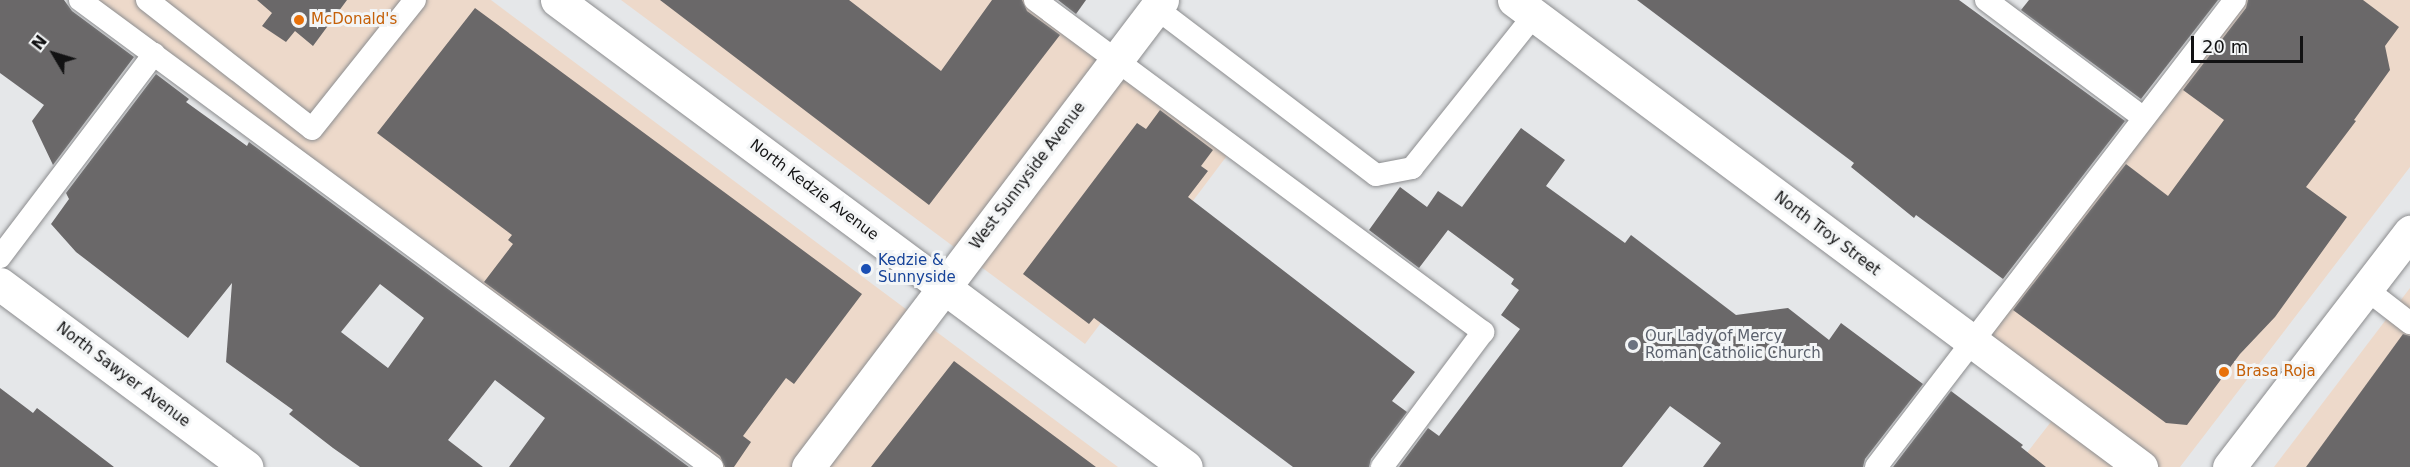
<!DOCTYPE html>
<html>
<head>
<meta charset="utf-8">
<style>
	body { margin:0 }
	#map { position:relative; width:2410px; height:467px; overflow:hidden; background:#e5e7e9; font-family:"DejaVu Sans",sans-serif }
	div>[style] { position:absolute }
	.commercial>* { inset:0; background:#edd9ca }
	.building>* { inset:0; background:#6a6869 }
	.roads { filter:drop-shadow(0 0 2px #8c8d8f) drop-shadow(0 0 2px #8c8d8f) }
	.service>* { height:22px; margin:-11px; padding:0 11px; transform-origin:11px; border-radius:11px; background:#fff }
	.minor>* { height:33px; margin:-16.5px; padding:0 16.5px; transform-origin:16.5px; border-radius:16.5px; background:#fff }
	.secondary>* { height:33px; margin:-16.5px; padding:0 16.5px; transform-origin:16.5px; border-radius:16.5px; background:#fff }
	.dots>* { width:16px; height:16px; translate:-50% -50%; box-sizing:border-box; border:3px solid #f3f5f6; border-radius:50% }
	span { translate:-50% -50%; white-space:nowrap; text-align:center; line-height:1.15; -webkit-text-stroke:6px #f3f5f6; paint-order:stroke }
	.food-label { font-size:15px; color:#c56008 }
	.left { translate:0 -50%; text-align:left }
	.street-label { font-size:15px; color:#121213 }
	.transit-label { font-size:15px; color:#164399 }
	.worship-label { font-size:15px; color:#5b616d }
	.north { position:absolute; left:24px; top:24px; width:60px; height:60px; -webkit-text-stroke:4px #f3f5f6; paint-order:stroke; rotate:308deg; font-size:16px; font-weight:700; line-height:24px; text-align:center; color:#121213 }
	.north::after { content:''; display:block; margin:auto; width:21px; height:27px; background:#121213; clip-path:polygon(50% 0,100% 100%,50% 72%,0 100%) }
	.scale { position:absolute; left:2191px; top:36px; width:112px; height:27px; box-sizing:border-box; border:3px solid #121213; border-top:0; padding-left:8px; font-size:18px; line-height:21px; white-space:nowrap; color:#121213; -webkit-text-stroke:4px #f3f5f6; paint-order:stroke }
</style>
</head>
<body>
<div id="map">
	<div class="commercial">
		<div style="clip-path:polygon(89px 0,491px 0,1118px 467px,717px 467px)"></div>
		<div style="clip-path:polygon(621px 0,1024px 0,1229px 153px,1085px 344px)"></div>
		<div style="clip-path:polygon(2241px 0,2410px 0,2410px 167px,2180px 467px,2016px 467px,2064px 405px,1980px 340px)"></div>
		<div style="clip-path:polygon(2410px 288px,2410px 467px,2274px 467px)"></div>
	</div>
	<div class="building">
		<div style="clip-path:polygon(0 0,64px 0,72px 11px,134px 57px,53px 165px,32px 121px,44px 105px,0 73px)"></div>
		<div style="clip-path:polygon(257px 0,347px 0,313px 46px,295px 31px,286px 42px,262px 26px,272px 13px)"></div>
		<div style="clip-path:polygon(660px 0,849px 0,941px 71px,992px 0,1022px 0,1027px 11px,1060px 35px,929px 205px)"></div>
		<div style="clip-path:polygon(1058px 0,1086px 0,1076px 14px)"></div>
		<div style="clip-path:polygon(1637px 0,1959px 0,2125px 121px,2003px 279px,1916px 215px,1914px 218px,1851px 167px,1854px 163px)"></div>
		<div style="clip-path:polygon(2029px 0,2218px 0,2141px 99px,2021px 10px)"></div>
		<div style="clip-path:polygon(2248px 0,2363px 0,2399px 27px,2385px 46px,2390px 70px,2354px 120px,2356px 121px,2306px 187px,2347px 217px,2275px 317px,2240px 354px,2187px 425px,2166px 423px,2013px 310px,2126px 164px,2168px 196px,2224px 120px,2183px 90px,2246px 8px)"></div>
		<div style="clip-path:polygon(475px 8px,862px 294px,794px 384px,786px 378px,743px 436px,751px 442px,734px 467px,725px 467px,720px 456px,484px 282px,513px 244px,508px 240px,512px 235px,377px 133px)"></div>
		<div style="clip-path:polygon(evenodd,156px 74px,189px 99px,186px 102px,247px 146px,249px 142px,689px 467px,509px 467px,545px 418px,495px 380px,448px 440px,483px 467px,360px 467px,333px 448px,289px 414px,293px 410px,226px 362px,232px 283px,188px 338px,76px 252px,51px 224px,69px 199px,66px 193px,156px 74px,380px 284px,424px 318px,388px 368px,341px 332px,380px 284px)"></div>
		<div style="clip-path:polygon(1160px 110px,1213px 150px,1201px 166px,1208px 171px,1188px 197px,1415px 372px,1392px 401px,1407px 412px,1371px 459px,1369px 467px,1293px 467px,1094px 318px,1089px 324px,1023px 274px,1137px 123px,1146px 129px)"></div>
		<div style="clip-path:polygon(1521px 128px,1565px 160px,1546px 186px,1625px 243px,1631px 235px,1736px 315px,1788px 308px,1829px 340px,1841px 323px,1923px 384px,1865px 459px,1863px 467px,1703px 467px,1721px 443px,1670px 406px,1622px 467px,1399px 467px,1428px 428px,1439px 436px,1520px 329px,1501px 315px,1519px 290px,1511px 284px,1514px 279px,1448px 230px,1419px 268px,1369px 230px,1400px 187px,1427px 207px,1438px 191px,1462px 207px)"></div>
		<div style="clip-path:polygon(2403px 334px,2410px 336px,2410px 467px,2306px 467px)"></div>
		<div style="clip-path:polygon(954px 361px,1022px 412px,1096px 467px,871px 467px)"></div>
		<div style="clip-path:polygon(0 388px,33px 413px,37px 408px,114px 467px,0 467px)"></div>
		<div style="clip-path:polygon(1951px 391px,2023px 445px,2021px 447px,2046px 467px,1893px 467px)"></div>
	</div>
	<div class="roads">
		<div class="service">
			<div style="left:80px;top:0;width:786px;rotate:36.46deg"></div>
			<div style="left:147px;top:0;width:209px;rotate:38deg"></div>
			<div style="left:312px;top:129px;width:165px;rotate:-51.4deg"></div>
			<div style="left:1035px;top:0;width:558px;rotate:36.54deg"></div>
			<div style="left:1483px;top:332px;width:169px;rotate:126.8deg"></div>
			<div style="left:1986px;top:0;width:197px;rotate:36.8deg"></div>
			<div style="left:1156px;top:8px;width:276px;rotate:37.2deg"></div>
			<div style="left:1376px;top:175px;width:37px;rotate:-11deg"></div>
			<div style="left:1412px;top:168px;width:196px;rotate:-51.4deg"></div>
			<div style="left:0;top:257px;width:255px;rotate:-52.8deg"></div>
			<div style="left:2366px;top:289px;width:56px;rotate:37.7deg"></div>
			<div style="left:1876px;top:467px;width:589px;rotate:-52.45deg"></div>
		</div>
		<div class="minor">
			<div style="left:1514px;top:0;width:782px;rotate:36.68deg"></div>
			<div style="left:0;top:284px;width:307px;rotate:36.6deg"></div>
			<div style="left:808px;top:467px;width:586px;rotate:-52.84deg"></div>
		</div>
		<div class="secondary">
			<div style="left:557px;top:0;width:783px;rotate:36.59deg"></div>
			<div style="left:2229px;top:467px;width:297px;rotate:-52.4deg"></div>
		</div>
	</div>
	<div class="dots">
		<div style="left:299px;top:20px;background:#e8710a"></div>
		<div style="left:866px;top:269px;background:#1a4fb4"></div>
		<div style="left:1633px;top:345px;background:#6b7280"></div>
		<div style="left:2224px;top:372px;background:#e8710a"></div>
	</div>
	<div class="food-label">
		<span class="left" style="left:311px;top:20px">McDonald's</span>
		<span class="left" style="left:2236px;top:372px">Brasa Roja</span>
	</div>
	<div class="street-label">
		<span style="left:1028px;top:176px;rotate:-53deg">West Sunnyside Avenue</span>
		<span style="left:814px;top:190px;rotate:37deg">North Kedzie Avenue</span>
		<span style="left:1827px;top:234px;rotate:37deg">North Troy Street</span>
		<span style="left:123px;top:375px;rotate:37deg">North Sawyer Avenue</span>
	</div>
	<div class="transit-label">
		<span class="left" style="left:878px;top:269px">Kedzie &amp;<br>Sunnyside</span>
	</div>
	<div class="worship-label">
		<span class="left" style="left:1645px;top:345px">Our Lady of Mercy<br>Roman Catholic Church</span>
	</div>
	<div class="north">N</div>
	<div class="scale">20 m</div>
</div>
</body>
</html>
